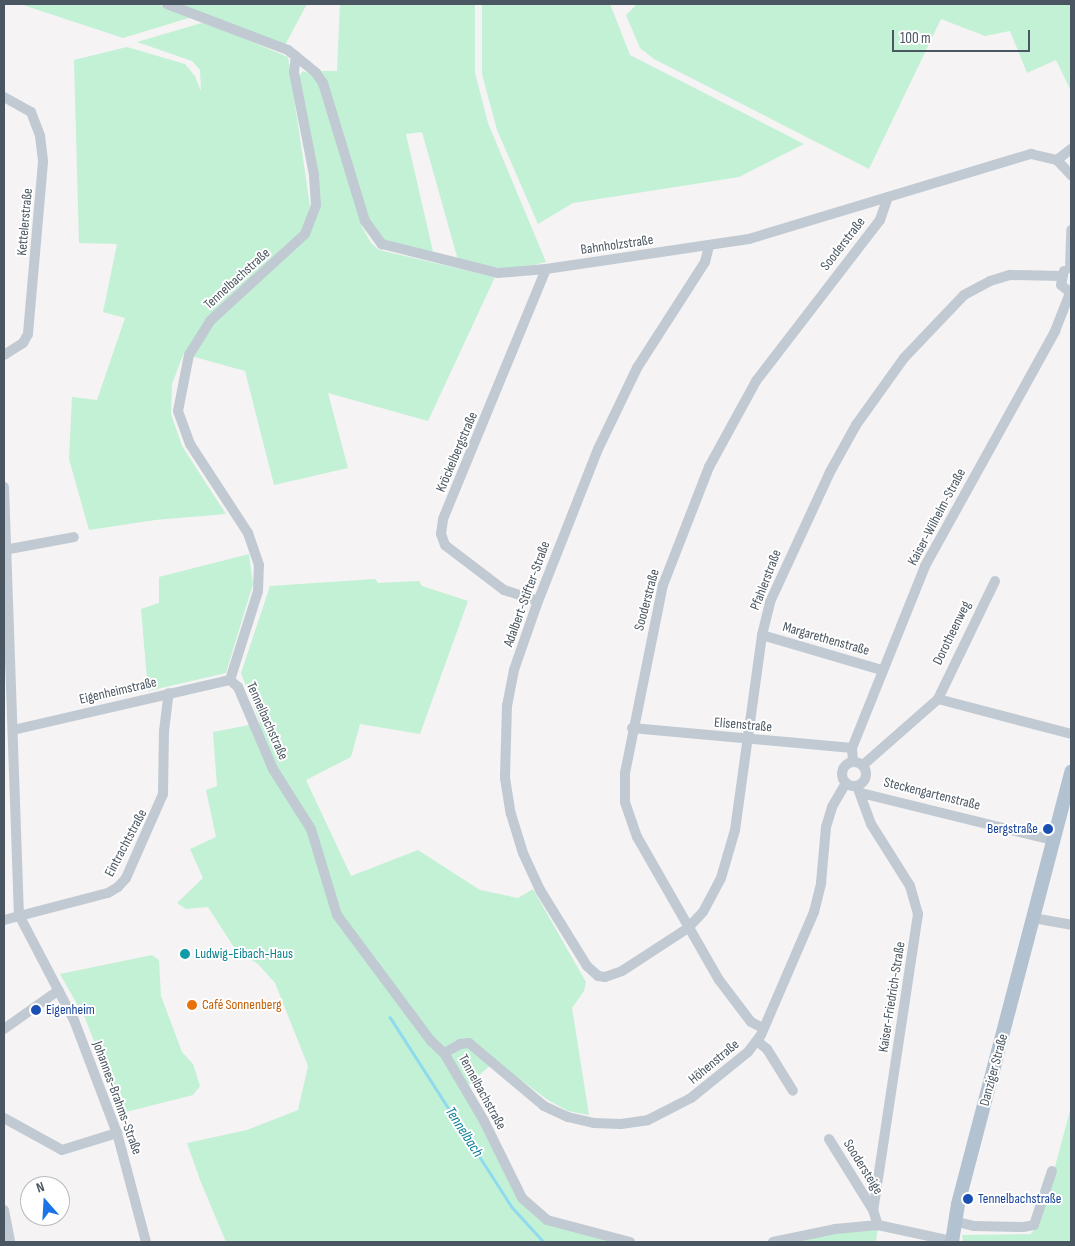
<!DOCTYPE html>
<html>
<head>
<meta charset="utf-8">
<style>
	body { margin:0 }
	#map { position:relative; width:1075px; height:1246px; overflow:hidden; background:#f5f3f3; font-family:"Sofia Sans Condensed",sans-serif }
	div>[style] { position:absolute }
	.green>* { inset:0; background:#c3f1d5 }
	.stream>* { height:2.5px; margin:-1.25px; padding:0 1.25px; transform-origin:1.25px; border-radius:1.25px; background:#90daee }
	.minor>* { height:10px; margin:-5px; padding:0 5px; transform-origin:5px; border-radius:5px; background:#c1cad2 }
	.minor>.ring { margin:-5px; padding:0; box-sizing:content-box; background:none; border:10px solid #c1cad2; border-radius:50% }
	.major>* { height:14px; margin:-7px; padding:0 7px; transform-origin:7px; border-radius:7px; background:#b3c2d1 }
	.dots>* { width:14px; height:14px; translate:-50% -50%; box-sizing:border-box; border:2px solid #fff; border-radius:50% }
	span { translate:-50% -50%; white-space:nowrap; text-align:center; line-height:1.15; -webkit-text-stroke:4px #fff; paint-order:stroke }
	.street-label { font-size:14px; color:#4a5661 }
	.transit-label { font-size:14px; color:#164399 }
	.right { translate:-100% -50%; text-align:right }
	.left { translate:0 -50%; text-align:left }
	.culture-label { font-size:14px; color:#0d838f }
	.food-label { font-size:14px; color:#c56008 }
	.water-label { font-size:15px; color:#0c7c9b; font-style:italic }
	.frame { position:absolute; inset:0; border:5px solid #4a5661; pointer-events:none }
	.north { position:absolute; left:20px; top:1176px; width:50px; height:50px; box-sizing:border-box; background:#fff; border:1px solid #b7bbc0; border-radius:50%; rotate:341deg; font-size:14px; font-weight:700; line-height:20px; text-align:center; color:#4a5661 }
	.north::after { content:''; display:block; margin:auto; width:18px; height:22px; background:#1a73e8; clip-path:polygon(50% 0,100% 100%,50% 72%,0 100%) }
	.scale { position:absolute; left:892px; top:30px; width:138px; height:22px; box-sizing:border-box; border:2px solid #4a5661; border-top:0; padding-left:6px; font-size:15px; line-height:18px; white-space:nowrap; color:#4a5661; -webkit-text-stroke:4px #fff; paint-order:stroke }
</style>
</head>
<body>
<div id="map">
	<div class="green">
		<div style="clip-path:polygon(20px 4px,157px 4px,192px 17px,123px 38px)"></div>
		<div style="clip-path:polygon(174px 4px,307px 4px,285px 45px)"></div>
		<div style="clip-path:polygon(340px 4px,475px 4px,475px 73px,488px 123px,546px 262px,512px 270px,458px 260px,422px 132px,406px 134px,434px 256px,383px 243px,374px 234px,320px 71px,337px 71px)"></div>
		<div style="clip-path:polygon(482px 4px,610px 4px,630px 55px,804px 144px,739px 177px,573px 203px,538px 224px,497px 130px,482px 74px)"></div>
		<div style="clip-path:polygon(637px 4px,1071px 4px,1071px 91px,1056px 60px,1027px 73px,1010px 31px,985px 36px,941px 19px,869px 169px,654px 59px,640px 48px,626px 15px)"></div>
		<div style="clip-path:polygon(205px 22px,288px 57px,310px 206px,302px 230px,210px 316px,183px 355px,172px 384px,171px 414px,182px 446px,226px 514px,155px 520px,89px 530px,69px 459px,72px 397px,97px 400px,125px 318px,103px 312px,117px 244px,79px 243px,74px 60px,127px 47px,185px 64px,195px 76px,201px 91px,200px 70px,192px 61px,137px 42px)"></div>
		<div style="clip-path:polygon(303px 71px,313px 75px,321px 88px,362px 227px,371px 243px,379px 250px,495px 277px,428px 421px,328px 393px,348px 468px,274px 485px,245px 371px,191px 356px,212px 323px,308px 233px,319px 205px,298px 78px)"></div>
		<div style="clip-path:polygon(249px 554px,253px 584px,226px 673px,148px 691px,141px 609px,159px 603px,159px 577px)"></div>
		<div style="clip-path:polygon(375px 579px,378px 583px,419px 581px,422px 586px,468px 601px,420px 734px,360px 724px,351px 757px,306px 780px,351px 876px,418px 850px,480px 890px,518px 898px,533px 889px,586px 982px,584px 991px,572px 1008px,589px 1115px,568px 1111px,548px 1100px,495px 1061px,465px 1088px,533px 1211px,630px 1242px,226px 1242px,200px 1180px,187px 1143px,247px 1130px,298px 1110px,308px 1066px,275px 983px,258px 964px,235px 949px,208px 907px,186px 909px,177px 903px,203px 878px,190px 849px,216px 837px,206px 790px,217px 786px,213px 732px,260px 723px,241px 673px,270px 586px)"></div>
		<div style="clip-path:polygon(152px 955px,159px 960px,161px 996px,182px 1052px,193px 1064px,200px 1086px,193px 1095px,122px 1113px,85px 1018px,60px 974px)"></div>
		<div style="clip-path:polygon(1071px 1107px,1071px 1242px,963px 1242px,962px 1235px,1030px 1234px,1039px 1226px)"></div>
		<div style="clip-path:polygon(878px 1225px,876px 1242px,773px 1242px)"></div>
	</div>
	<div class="stream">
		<div style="left:390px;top:1017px;width:226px;rotate:57.3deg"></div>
		<div style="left:512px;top:1207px;width:47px;rotate:47.6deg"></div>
	</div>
	<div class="minor">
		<div style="left:167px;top:4px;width:129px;rotate:20.8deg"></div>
		<div style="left:288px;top:50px;width:36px;rotate:39deg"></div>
		<div style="left:316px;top:73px;width:12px;rotate:55deg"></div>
		<div style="left:323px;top:83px;width:144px;rotate:73.1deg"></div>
		<div style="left:365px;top:221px;width:29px;rotate:54deg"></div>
		<div style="left:382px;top:244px;width:120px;rotate:14deg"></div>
		<div style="left:498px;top:273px;width:48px;rotate:-4.8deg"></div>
		<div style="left:546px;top:269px;width:205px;rotate:-8.4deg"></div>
		<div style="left:749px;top:239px;width:295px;rotate:-16.8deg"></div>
		<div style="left:1031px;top:154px;width:27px;rotate:13deg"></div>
		<div style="left:1057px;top:160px;width:21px;rotate:47deg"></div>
		<div style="left:4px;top:97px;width:31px;rotate:29deg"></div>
		<div style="left:31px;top:112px;width:26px;rotate:69deg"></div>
		<div style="left:40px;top:136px;width:26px;rotate:83deg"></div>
		<div style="left:43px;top:162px;width:173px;rotate:95deg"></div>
		<div style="left:28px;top:334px;width:10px;rotate:119deg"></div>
		<div style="left:23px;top:343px;width:22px;rotate:148deg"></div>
		<div style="left:1057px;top:160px;width:18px;rotate:-38deg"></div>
		<div style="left:709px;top:246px;width:16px;rotate:104deg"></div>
		<div style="left:705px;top:262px;width:126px;rotate:122.7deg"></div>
		<div style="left:637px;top:368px;width:90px;rotate:115.7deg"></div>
		<div style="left:598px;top:449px;width:163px;rotate:111.5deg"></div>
		<div style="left:538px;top:601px;width:73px;rotate:109.2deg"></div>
		<div style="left:514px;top:670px;width:36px;rotate:101deg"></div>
		<div style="left:507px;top:705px;width:73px;rotate:91.6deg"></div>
		<div style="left:505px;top:778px;width:36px;rotate:81deg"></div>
		<div style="left:511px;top:814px;width:41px;rotate:72.9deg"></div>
		<div style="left:523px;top:853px;width:41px;rotate:65.3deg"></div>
		<div style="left:540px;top:890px;width:89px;rotate:58.3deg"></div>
		<div style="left:587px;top:966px;width:15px;rotate:42deg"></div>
		<div style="left:598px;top:976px;width:7px;rotate:8deg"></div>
		<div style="left:605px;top:977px;width:18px;rotate:-19deg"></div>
		<div style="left:622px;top:971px;width:79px;rotate:-33.1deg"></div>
		<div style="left:688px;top:928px;width:22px;rotate:-47deg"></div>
		<div style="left:703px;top:912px;width:38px;rotate:-62deg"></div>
		<div style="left:721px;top:878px;width:50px;rotate:-73.7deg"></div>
		<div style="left:735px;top:830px;width:197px;rotate:-82.1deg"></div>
		<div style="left:762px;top:635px;width:34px;rotate:-76deg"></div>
		<div style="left:770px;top:602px;width:143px;rotate:-65.2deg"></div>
		<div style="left:830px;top:472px;width:54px;rotate:-61deg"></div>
		<div style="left:856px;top:425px;width:82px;rotate:-54.4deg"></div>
		<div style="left:904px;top:358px;width:87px;rotate:-46.4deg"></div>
		<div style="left:964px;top:295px;width:30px;rotate:-28deg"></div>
		<div style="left:990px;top:281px;width:21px;rotate:-17deg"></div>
		<div style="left:1010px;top:275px;width:51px;rotate:1.1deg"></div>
		<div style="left:1070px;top:268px;width:38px;rotate:-88deg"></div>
		<div style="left:1064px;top:271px;width:14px;rotate:102deg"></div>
		<div style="left:1061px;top:285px;width:13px;rotate:39deg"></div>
		<div style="left:4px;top:487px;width:428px;rotate:88deg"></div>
		<div style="left:19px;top:915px;width:119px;rotate:62.4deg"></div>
		<div style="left:74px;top:1020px;width:121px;rotate:69.2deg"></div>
		<div style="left:117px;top:1133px;width:113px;rotate:75.1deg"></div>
		<div style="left:4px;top:550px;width:71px;rotate:-10.5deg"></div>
		<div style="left:538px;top:601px;width:36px;rotate:-162deg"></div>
		<div style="left:504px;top:590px;width:74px;rotate:-142.7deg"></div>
		<div style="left:445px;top:545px;width:12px;rotate:-110deg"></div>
		<div style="left:441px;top:534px;width:15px;rotate:-82deg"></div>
		<div style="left:443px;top:519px;width:270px;rotate:-67.6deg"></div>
		<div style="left:762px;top:635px;width:125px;rotate:16.3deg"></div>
		<div style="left:230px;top:680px;width:11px;rotate:41deg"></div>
		<div style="left:238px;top:687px;width:89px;rotate:66.9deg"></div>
		<div style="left:273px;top:769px;width:71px;rotate:57.7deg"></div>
		<div style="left:311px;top:829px;width:90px;rotate:73.2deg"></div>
		<div style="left:337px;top:915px;width:157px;rotate:53.3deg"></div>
		<div style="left:431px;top:1041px;width:18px;rotate:43deg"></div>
		<div style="left:444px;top:1053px;width:79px;rotate:59.5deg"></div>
		<div style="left:484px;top:1121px;width:86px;rotate:63.7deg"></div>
		<div style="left:522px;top:1198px;width:33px;rotate:41deg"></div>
		<div style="left:547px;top:1220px;width:86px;rotate:14.8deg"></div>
		<div style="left:230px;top:680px;width:93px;rotate:-72.5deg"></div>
		<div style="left:258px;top:591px;width:26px;rotate:-88deg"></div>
		<div style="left:259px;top:565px;width:34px;rotate:-109deg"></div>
		<div style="left:248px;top:533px;width:106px;rotate:-123.1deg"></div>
		<div style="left:190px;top:444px;width:35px;rotate:-110deg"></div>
		<div style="left:178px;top:411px;width:57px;rotate:-78.9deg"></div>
		<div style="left:189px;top:355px;width:40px;rotate:-58deg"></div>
		<div style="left:210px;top:321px;width:129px;rotate:-42.5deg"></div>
		<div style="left:305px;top:234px;width:31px;rotate:-69deg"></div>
		<div style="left:316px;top:205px;width:30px;rotate:-94deg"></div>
		<div style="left:314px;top:175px;width:105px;rotate:-101deg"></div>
		<div style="left:294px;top:72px;width:16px;rotate:-83deg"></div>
		<div style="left:938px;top:699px;width:131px;rotate:-64.2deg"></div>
		<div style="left:632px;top:728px;width:221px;rotate:5.2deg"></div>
		<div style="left:13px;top:730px;width:223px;rotate:-13deg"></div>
		<div class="ring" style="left:842px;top:762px;width:14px;height:14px"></div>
		<div style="left:853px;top:762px;width:14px;rotate:-94deg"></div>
		<div style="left:852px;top:748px;width:196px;rotate:-68.1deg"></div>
		<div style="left:925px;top:566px;width:269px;rotate:-61deg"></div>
		<div style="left:1055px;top:331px;width:41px;rotate:-68.5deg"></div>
		<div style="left:863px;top:765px;width:100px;rotate:-41.3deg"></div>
		<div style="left:938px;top:699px;width:138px;rotate:14.7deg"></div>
		<div style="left:857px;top:786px;width:40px;rotate:69.8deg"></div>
		<div style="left:871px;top:824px;width:73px;rotate:57.8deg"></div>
		<div style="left:910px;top:886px;width:29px;rotate:74deg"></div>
		<div style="left:918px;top:914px;width:299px;rotate:98.6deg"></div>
		<div style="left:873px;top:1210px;width:16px;rotate:72deg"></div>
		<div style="left:861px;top:793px;width:198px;rotate:13.8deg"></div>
		<div style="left:1033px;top:918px;width:39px;rotate:10deg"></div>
		<div style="left:4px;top:920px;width:107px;rotate:-14.6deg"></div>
		<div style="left:108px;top:893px;width:12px;rotate:-31deg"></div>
		<div style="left:118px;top:887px;width:12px;rotate:-48deg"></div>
		<div style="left:126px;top:878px;width:92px;rotate:-66.2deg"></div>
		<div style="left:163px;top:794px;width:63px;rotate:-89.1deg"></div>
		<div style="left:164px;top:731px;width:38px;rotate:-83deg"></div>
		<div style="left:763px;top:1028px;width:13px;rotate:-153deg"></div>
		<div style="left:751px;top:1022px;width:53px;rotate:-127.3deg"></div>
		<div style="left:719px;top:980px;width:165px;rotate:-119.8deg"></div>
		<div style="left:637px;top:837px;width:37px;rotate:-109deg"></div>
		<div style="left:625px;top:802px;width:29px;rotate:-90deg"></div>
		<div style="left:625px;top:773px;width:192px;rotate:-78.6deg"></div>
		<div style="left:663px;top:585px;width:127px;rotate:-68.7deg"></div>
		<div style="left:709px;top:467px;width:98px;rotate:-61.3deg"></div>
		<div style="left:756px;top:381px;width:203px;rotate:-52.4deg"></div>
		<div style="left:880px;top:220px;width:24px;rotate:-71deg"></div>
		<div style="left:4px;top:1029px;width:67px;rotate:-35.3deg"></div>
		<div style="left:757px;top:1041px;width:13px;rotate:39deg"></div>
		<div style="left:767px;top:1049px;width:49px;rotate:58.2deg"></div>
		<div style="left:444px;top:1053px;width:18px;rotate:-29deg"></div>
		<div style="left:460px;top:1044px;width:9px;rotate:-6deg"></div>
		<div style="left:469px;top:1043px;width:98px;rotate:40deg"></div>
		<div style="left:544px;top:1106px;width:26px;rotate:25deg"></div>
		<div style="left:568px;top:1117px;width:27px;rotate:13deg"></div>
		<div style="left:594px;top:1123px;width:27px;rotate:2deg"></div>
		<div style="left:621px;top:1124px;width:27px;rotate:-8deg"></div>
		<div style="left:648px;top:1120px;width:48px;rotate:-27.1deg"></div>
		<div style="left:691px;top:1098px;width:73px;rotate:-38.9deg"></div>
		<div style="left:748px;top:1052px;width:21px;rotate:-53deg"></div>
		<div style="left:761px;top:1035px;width:134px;rotate:-66.7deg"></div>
		<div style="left:814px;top:912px;width:30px;rotate:-76deg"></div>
		<div style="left:821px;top:883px;width:56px;rotate:-84.9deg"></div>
		<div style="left:826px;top:827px;width:21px;rotate:-73deg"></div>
		<div style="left:832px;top:807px;width:28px;rotate:-60deg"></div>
		<div style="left:4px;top:1118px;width:66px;rotate:28.9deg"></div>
		<div style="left:62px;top:1150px;width:58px;rotate:-17.2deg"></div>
		<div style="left:829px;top:1139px;width:84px;rotate:58.2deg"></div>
		<div style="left:4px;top:1210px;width:33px;rotate:79deg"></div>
		<div style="left:954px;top:1221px;width:21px;rotate:14deg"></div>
		<div style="left:974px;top:1226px;width:49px;rotate:1.2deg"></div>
		<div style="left:1023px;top:1227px;width:11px;rotate:-10deg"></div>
		<div style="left:1034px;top:1225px;width:57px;rotate:-71.6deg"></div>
		<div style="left:773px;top:1242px;width:63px;rotate:-11.8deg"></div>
		<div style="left:835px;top:1229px;width:43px;rotate:-5.3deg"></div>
		<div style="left:878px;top:1225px;width:76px;rotate:12.2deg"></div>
	</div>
	<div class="major">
		<div style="left:952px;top:1242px;width:38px;rotate:-81deg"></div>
		<div style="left:958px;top:1204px;width:447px;rotate:-75.3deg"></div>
	</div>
	<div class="dots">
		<div style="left:1048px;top:829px;background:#1a4fb4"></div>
		<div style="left:185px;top:954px;background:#0f9aa8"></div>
		<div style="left:192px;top:1005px;background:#e8710a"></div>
		<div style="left:36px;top:1010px;background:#1a4fb4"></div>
		<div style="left:968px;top:1199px;background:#1a4fb4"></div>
	</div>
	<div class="street-label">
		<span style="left:25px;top:222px;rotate:-85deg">Kettelerstraße</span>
		<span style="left:843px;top:244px;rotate:-52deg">Sooderstraße</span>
		<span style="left:617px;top:245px;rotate:-8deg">Bahnholzstraße</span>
		<span style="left:237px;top:279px;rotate:-42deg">Tennelbachstraße</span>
		<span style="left:457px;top:452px;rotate:-67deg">Kröckelbergstraße</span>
		<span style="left:937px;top:517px;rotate:-62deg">Kaiser-Wilhelm-Straße</span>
		<span style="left:766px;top:580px;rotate:-69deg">Pfahlerstraße</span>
		<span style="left:527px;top:594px;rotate:-70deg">Adalbert-Stifter-Straße</span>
		<span style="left:647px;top:600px;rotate:-75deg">Sooderstraße</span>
		<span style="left:952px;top:633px;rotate:-64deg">Dorotheenweg</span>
		<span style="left:826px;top:639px;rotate:16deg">Margarethenstraße</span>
		<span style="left:118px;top:691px;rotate:-13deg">Eigenheimstraße</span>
		<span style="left:267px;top:721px;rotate:66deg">Tennelbachstraße</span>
		<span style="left:743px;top:725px;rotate:5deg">Elisenstraße</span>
		<span style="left:932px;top:794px;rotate:14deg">Steckengartenstraße</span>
		<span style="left:126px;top:843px;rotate:-62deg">Eintrachtstraße</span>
		<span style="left:892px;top:997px;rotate:-81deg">Kaiser-Friedrich-Straße</span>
		<span style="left:714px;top:1062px;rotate:-40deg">Höhenstraße</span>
		<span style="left:994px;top:1070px;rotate:-75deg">Danziger Straße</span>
		<span style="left:482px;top:1092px;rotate:61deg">Tennelbachstraße</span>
		<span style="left:117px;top:1098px;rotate:70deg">Johannes-Brahms-Straße</span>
		<span style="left:863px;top:1167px;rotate:58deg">Soodersteige</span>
	</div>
	<div class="transit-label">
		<span class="right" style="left:1038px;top:829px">Bergstraße</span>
		<span class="left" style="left:46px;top:1010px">Eigenheim</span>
		<span class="left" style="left:978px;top:1199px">Tennelbachstraße</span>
	</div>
	<div class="culture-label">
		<span class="left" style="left:195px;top:954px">Ludwig-Eibach-Haus</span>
	</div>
	<div class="food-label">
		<span class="left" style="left:202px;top:1005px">Café Sonnenberg</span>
	</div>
	<div class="water-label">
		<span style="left:464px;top:1132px;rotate:57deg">Tennelbach</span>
	</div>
	<div class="frame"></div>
	<div class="north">N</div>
	<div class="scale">100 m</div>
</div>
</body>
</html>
